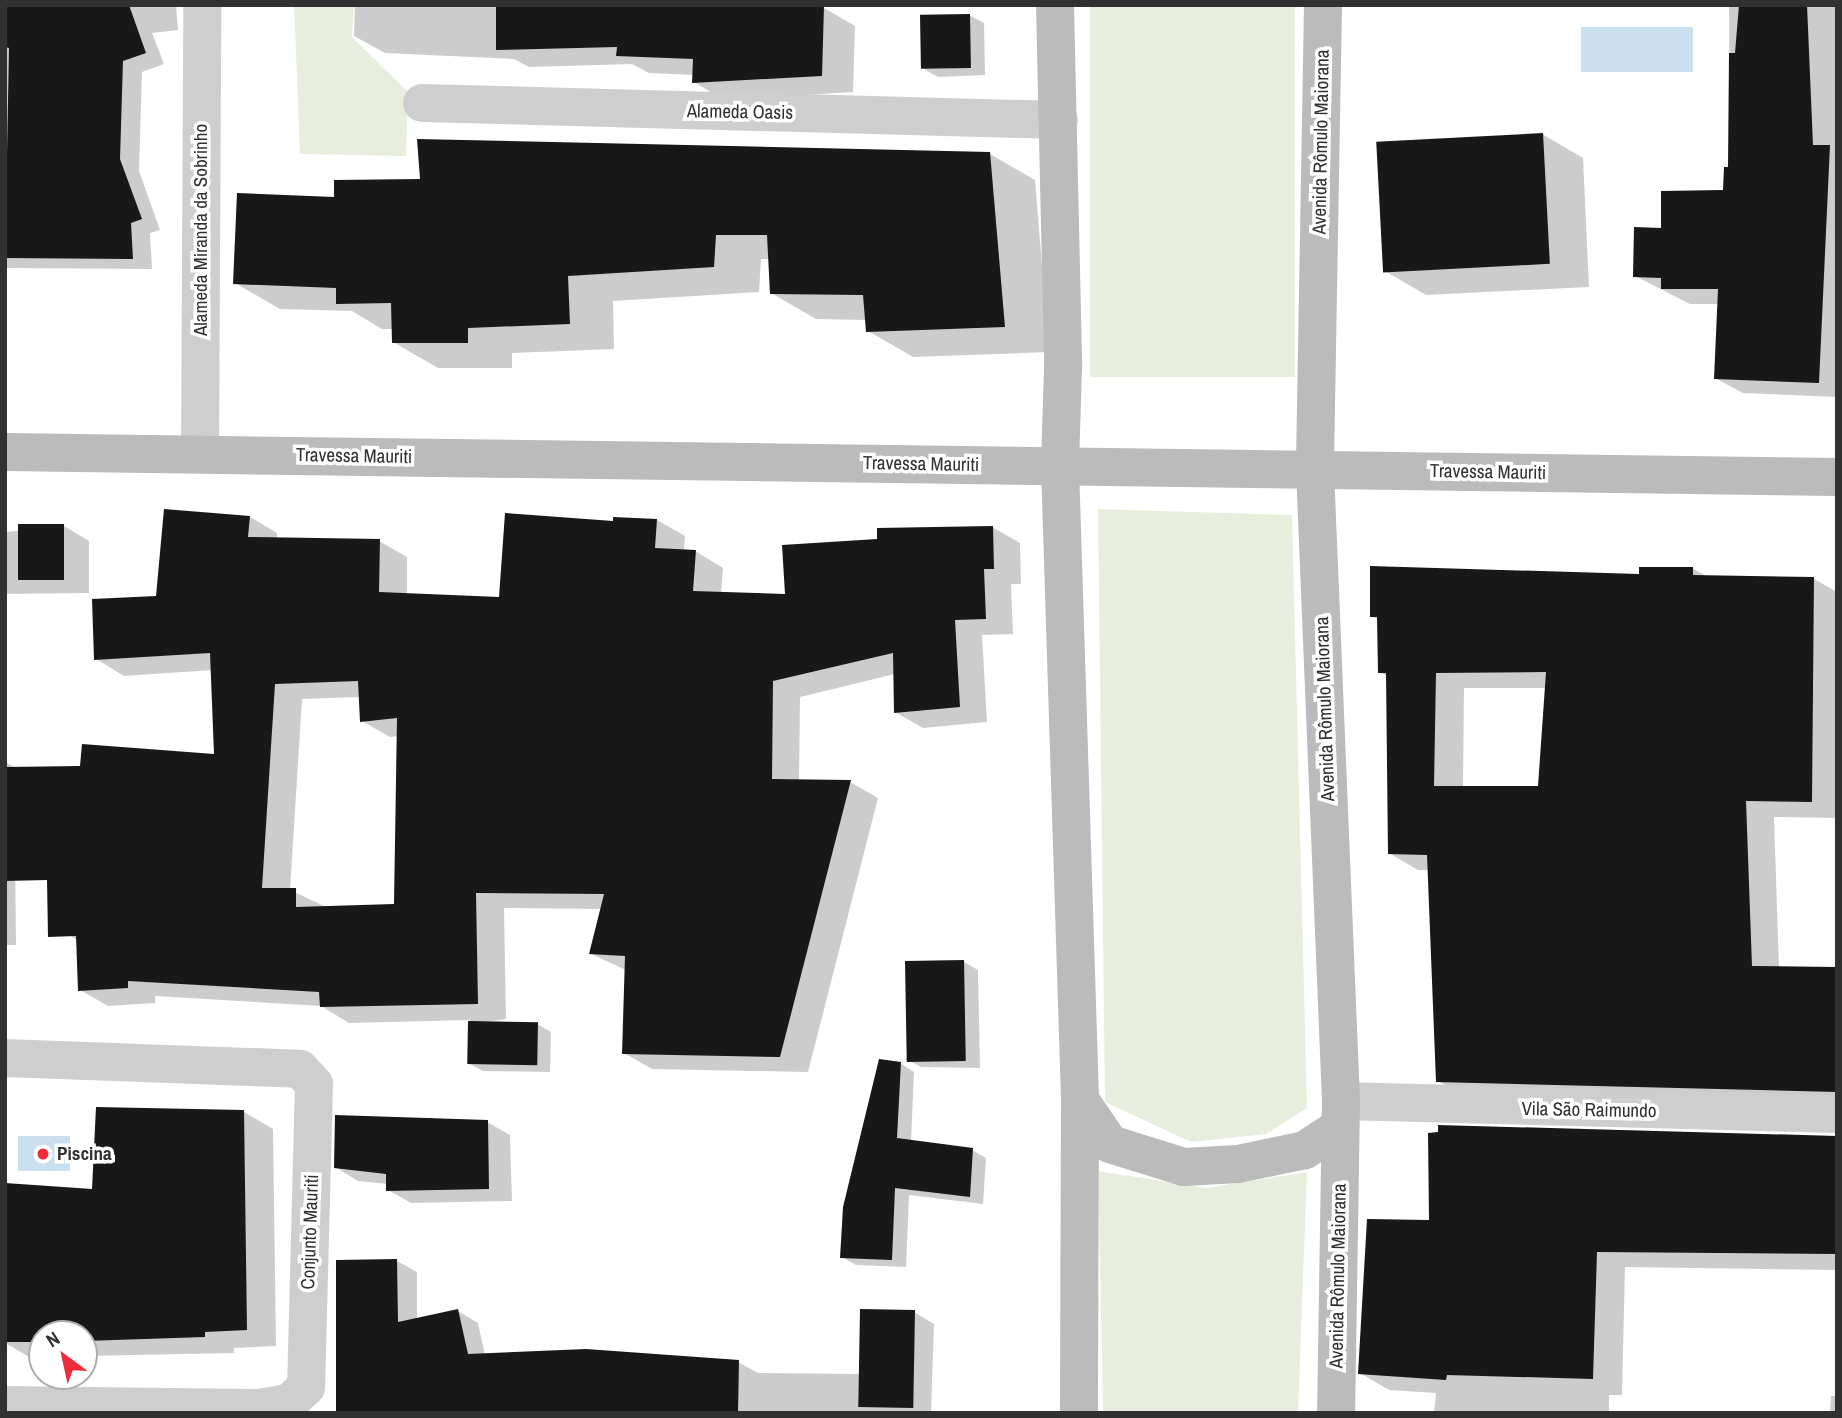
<!DOCTYPE html>
<html>
<head>
<meta charset="utf-8">
<style>
	body { margin:0 }
	#map { position:relative; width:1842px; height:1418px; overflow:hidden; background:#fff; font-family:"Archivo Narrow",sans-serif }
	div>[style] { position:absolute }
	.green>* { inset:0; background:#e7eede; transform-origin:0 0 }
	.water>* { inset:0; background:#cae0ee; transform-origin:0 0 }
	.shadow>* { inset:0; background:#0003 }
	.building>* { inset:0; background:#181818; transform-origin:0 0 }
	.street>* { height:38px; margin:-19px; padding:0 19px; transform-origin:19px; border-radius:19px; background:#cecece }
	.secondary>* { height:38px; margin:-19px; padding:0 19px; transform-origin:19px; border-radius:19px; background:#bbb }
	.dots>* { width:19px; height:19px; translate:-50% -50%; box-sizing:border-box; border:4px solid #fff; border-radius:50% }
	span { translate:-50% -50%; white-space:nowrap; text-align:center; line-height:1.15; -webkit-text-stroke:7px #fff; paint-order:stroke }
	.street-label { font-size:19px; color:#313131 }
	.poi-label { font-size:19px; color:#313131; font-weight:700 }
	.left { translate:0 -50%; text-align:left }
	.frame { position:absolute; inset:0; border:7px solid #313131; pointer-events:none }
	.north { position:absolute; left:28px; top:1320px; width:70px; height:70px; box-sizing:border-box; background:#fff; border:2px solid #adadad; border-radius:50%; rotate:327deg; font-size:19px; font-weight:700; line-height:28px; text-align:center; color:#313131 }
	.north::after { content:''; display:block; margin:auto; width:24px; height:32px; background:#ee2c3a; clip-path:polygon(50% 0,100% 100%,50% 72%,0 100%) }
</style>
</head>
<body>
<div id="map">
	<div class="green">
		<div style="clip-path:polygon(294px 5px,354px 5px,352px 37px,408px 92px,406px 156px,300px 154px)"></div>
		<div style="left:1090px;top:5px;width:205px;height:372px"></div>
		<div style="clip-path:polygon(1098px 509px,1292px 515px,1307px 1108px,1266px 1134px,1191px 1142px,1105px 1102px)"></div>
		<div style="clip-path:polygon(1098px 1171px,1206px 1188px,1307px 1172px,1298px 1413px,1103px 1413px)"></div>
	</div>
	<div class="water">
		<div style="left:1693px;top:27px;width:45px;height:112px;rotate:90deg"></div>
		<div style="left:70px;top:1136px;width:35px;height:52px;rotate:90deg"></div>
	</div>
	<div class="shadow">
		<div style="clip-path:polygon(5px 5px,176px 5px,178px 30px,152px 33px,164px 64px,142px 72px,139px 171px,160px 230px,150px 233px,152px 269px,5px 268px)"></div>
		<div style="clip-path:polygon(355px 5px,824px 8px,855px 26px,853px 92px,724px 100px,694px 82px,694px 75px,649px 73px,632px 64px,529px 67px,514px 59px,385px 53px,354px 36px)"></div>
		<div style="clip-path:polygon(1571px 5px,1682px 5px,1574px 7px)"></div>
		<div style="clip-path:polygon(1729px 5px,1837px 5px,1837px 397px,1743px 393px,1715px 378px,1719px 304px,1690px 304px,1635px 276px,1663px 230px,1724px 192px,1730px 169px)"></div>
		<div style="clip-path:polygon(969px 15px,984px 23px,985px 75px,938px 77px,924px 69px)"></div>
		<div style="clip-path:polygon(1542px 134px,1583px 158px,1589px 287px,1426px 295px,1385px 271px)"></div>
		<div style="clip-path:polygon(990px 154px,1035px 180px,1049px 352px,913px 357px,868px 331px,867px 320px,816px 319px,771px 293px,770px 259px,761px 259px,759px 292px,613px 301px,614px 349px,512px 353px,512px 368px,438px 368px,393px 342px,393px 329px,382px 329px,352px 311px,280px 309px,235px 283px,336px 198px,422px 181px)"></div>
		<div style="clip-path:polygon(evenodd,250px 517px,277px 533px,277px 540px,379px 541px,407px 557px,407px 595px,500px 599px,615px 523px,657px 520px,685px 536px,684px 551px,695px 551px,723px 568px,721px 593px,787px 596px,879px 541px,992px 527px,1020px 543px,1021px 584px,1011px 584px,1013px 634px,982px 635px,987px 722px,923px 728px,895px 712px,895px 674px,800px 697px,799px 781px,850px 782px,878px 798px,808px 1072px,652px 1069px,624px 1053px,626px 970px,591px 954px,602px 909px,504px 908px,506px 1019px,478px 1023px,537px 1024px,551px 1032px,550px 1072px,483px 1071px,468px 1063px,470px 1020px,349px 1023px,321px 1006px,155px 996px,155px 1003px,108px 1006px,80px 990px,77px 940px,69px 935px,215px 756px,213px 670px,124px 676px,96px 659px,250px 517px,360px 697px,362px 721px,390px 737px,399px 736px,396px 906px,324px 906px,290px 890px,302px 699px,360px 697px)"></div>
		<div style="clip-path:polygon(64px 526px,89px 541px,89px 593px,5px 594px,5px 532px)"></div>
		<div style="clip-path:polygon(evenodd,1692px 568px,1708px 577px,1814px 579px,1837px 592px,1837px 818px,1774px 817px,1779px 968px,1837px 969px,1837px 1107px,1466px 1097px,1438px 1081px,1429px 870px,1418px 870px,1389px 853px,1387px 676px,1379px 672px,1379px 620px,1372px 616px,1692px 568px,1464px 688px,1546px 688px,1539px 788px,1463px 787px,1464px 688px)"></div>
		<div style="clip-path:polygon(5px 762px,14px 767px,16px 945px,5px 945px)"></div>
		<div style="clip-path:polygon(964px 962px,978px 970px,980px 1068px,921px 1067px,906px 1059px)"></div>
		<div style="clip-path:polygon(900px 1063px,914px 1072px,911px 1141px,972px 1150px,986px 1158px,983px 1204px,909px 1195px,906px 1267px,856px 1265px,842px 1257px)"></div>
		<div style="clip-path:polygon(244px 1112px,273px 1129px,276px 1346px,234px 1348px,234px 1353px,84px 1356px,84px 1334px,42px 1334px,42px 1357px,31px 1358px,5px 1343px,5px 1185px,94px 1191px)"></div>
		<div style="clip-path:polygon(487px 1122px,510px 1135px,512px 1201px,411px 1203px,388px 1190px,388px 1184px,358px 1181px,335px 1167px)"></div>
		<div style="clip-path:polygon(1837px 1138px,1837px 1270px,1625px 1267px,1622px 1395px,1609px 1395px,1609px 1413px,1434px 1413px,1436px 1393px,1389px 1390px,1360px 1373px,1431px 1222px)"></div>
		<div style="clip-path:polygon(397px 1261px,417px 1272px,417px 1319px,458px 1311px,478px 1323px,485px 1355px,738px 1362px,758px 1373px,860px 1374px,914px 1312px,934px 1324px,931px 1413px,338px 1413px)"></div>
		<div style="clip-path:polygon(1831px 1396px,1837px 1396px,1837px 1413px,1830px 1413px)"></div>
	</div>
	<div class="building">
		<div style="clip-path:polygon(5px 5px,129px 5px,146px 53px,123px 61px,120px 159px,142px 219px,131px 223px,133px 259px,5px 258px,9px 48px,5px 47px)"></div>
		<div style="clip-path:polygon(496px 5px,824px 6px,822px 76px,692px 83px,693px 59px,616px 56px,617px 47px,496px 50px)"></div>
		<div style="clip-path:polygon(1739px 5px,1807px 5px,1813px 145px,1830px 145px,1819px 383px,1714px 379px,1718px 289px,1661px 289px,1661px 278px,1633px 277px,1634px 227px,1661px 228px,1661px 191px,1723px 190px,1724px 167px,1728px 167px,1729px 53px,1735px 53px)"></div>
		<div style="left:970px;top:14px;width:54px;height:50px;rotate:89deg"></div>
		<div style="left:1543px;top:133px;width:131px;height:167px;rotate:87deg"></div>
		<div style="clip-path:polygon(417px 139px,990px 152px,1005px 327px,866px 332px,863px 295px,770px 294px,767px 235px,716px 235px,714px 267px,568px 276px,570px 324px,468px 328px,468px 343px,392px 343px,391px 303px,336px 304px,336px 288px,233px 284px,237px 193px,334px 197px,334px 180px,420px 179px)"></div>
		<div style="clip-path:polygon(evenodd,164px 509px,250px 516px,248px 537px,380px 539px,379px 592px,499px 597px,505px 513px,613px 521px,613px 517px,657px 519px,655px 548px,696px 550px,693px 591px,785px 594px,782px 545px,877px 539px,877px 528px,993px 526px,994px 569px,984px 569px,986px 619px,955px 620px,960px 707px,894px 713px,893px 653px,773px 681px,772px 779px,851px 780px,780px 1057px,622px 1054px,625px 956px,589px 954px,604px 894px,476px 893px,478px 1004px,320px 1007px,319px 992px,128px 981px,128px 988px,78px 991px,76px 936px,48px 937px,47px 880px,5px 881px,5px 767px,80px 766px,82px 744px,214px 754px,210px 653px,94px 660px,92px 599px,156px 596px,164px 509px,358px 681px,360px 722px,397px 718px,394px 904px,296px 907px,296px 888px,262px 888px,275px 684px,358px 681px)"></div>
		<div style="left:18px;top:524px;width:46px;height:56px"></div>
		<div style="clip-path:polygon(evenodd,1370px 566px,1639px 574px,1639px 567px,1693px 567px,1693px 575px,1814px 577px,1812px 802px,1746px 801px,1752px 966px,1837px 967px,1837px 1092px,1436px 1082px,1427px 855px,1388px 854px,1386px 673px,1378px 673px,1377px 617px,1370px 617px,1370px 566px,1546px 672px,1538px 786px,1434px 786px,1436px 673px,1546px 672px)"></div>
		<div style="left:964px;top:960px;width:101px;height:59px;rotate:89deg"></div>
		<div style="left:468px;top:1021px;width:70px;height:43px;rotate:1deg"></div>
		<div style="clip-path:polygon(879px 1059px,901px 1062px,897px 1138px,973px 1148px,970px 1197px,895px 1188px,892px 1260px,840px 1258px,843px 1207px)"></div>
		<div style="clip-path:polygon(96px 1107px,244px 1110px,247px 1330px,205px 1332px,205px 1337px,84px 1341px,84px 1334px,42px 1334px,42px 1342px,5px 1342px,5px 1183px,92px 1189px)"></div>
		<div style="clip-path:polygon(335px 1115px,488px 1120px,489px 1189px,386px 1191px,386px 1174px,334px 1168px)"></div>
		<div style="clip-path:polygon(1438px 1125px,1837px 1136px,1837px 1254px,1597px 1252px,1593px 1379px,1447px 1375px,1446px 1380px,1358px 1374px,1367px 1219px,1429px 1220px,1428px 1133px,1438px 1132px)"></div>
		<div style="clip-path:polygon(397px 1259px,398px 1322px,458px 1309px,468px 1354px,586px 1349px,739px 1360px,738px 1413px,336px 1413px,336px 1260px)"></div>
		<div style="left:860px;top:1309px;width:55px;height:98px;rotate:1deg"></div>
	</div>
	<div class="street">
		<div style="left:422px;top:103px;width:637px;rotate:1.53deg"></div>
		<div style="left:200px;top:454px;width:449px;rotate:-89.7deg"></div>
		<div style="left:5px;top:1058px;width:295px;rotate:2.1deg"></div>
		<div style="left:300px;top:1069px;width:21px;rotate:47deg"></div>
		<div style="left:314px;top:1084px;width:303px;rotate:91.5deg"></div>
		<div style="left:306px;top:1387px;width:23px;rotate:137deg"></div>
		<div style="left:289px;top:1403px;width:30px;rotate:171deg"></div>
		<div style="left:259px;top:1408px;width:254px;rotate:-179.3deg"></div>
		<div style="left:1341px;top:1101px;width:496px;rotate:1.5deg"></div>
	</div>
	<div class="secondary">
		<div style="left:1055px;top:5px;width:363px;rotate:88.7deg"></div>
		<div style="left:1063px;top:368px;width:98px;rotate:91.8deg"></div>
		<div style="left:1060px;top:466px;width:634px;rotate:88.19deg"></div>
		<div style="left:1080px;top:1100px;width:313px;rotate:90.2deg"></div>
		<div style="left:1323px;top:5px;width:465px;rotate:91deg"></div>
		<div style="left:1315px;top:470px;width:632px;rotate:87.64deg"></div>
		<div style="left:1341px;top:1101px;width:312px;rotate:90.9deg"></div>
		<div style="left:5px;top:452px;width:1832px;rotate:0.78deg"></div>
		<div style="left:1080px;top:1100px;width:53px;rotate:55.7deg"></div>
		<div style="left:1110px;top:1144px;width:77px;rotate:17.3deg"></div>
		<div style="left:1184px;top:1167px;width:54px;rotate:-3.2deg"></div>
		<div style="left:1238px;top:1164px;width:68px;rotate:-11.8deg"></div>
		<div style="left:1305px;top:1150px;width:42px;rotate:-33.3deg"></div>
	</div>
	<div class="dots">
		<div style="left:43px;top:1154px;background:#ee2c3a"></div>
	</div>
	<div class="street-label">
		<span style="left:740px;top:112px;rotate:1deg">Alameda Oasis</span>
		<span style="left:1321px;top:142px;rotate:-89deg">Avenida Rômulo Maiorana</span>
		<span style="left:201px;top:230px;rotate:-90deg">Alameda Miranda da Sobrinho</span>
		<span style="left:354px;top:456px;rotate:1deg">Travessa Mauriti</span>
		<span style="left:921px;top:464px;rotate:1deg">Travessa Mauriti</span>
		<span style="left:1488px;top:472px;rotate:1deg">Travessa Mauriti</span>
		<span style="left:1325px;top:709px;rotate:-92deg">Avenida Rômulo Maiorana</span>
		<span style="left:1589px;top:1110px;rotate:1deg">Vila São Raimundo</span>
		<span style="left:310px;top:1232px;rotate:-88deg">Conjunto Mauriti</span>
		<span style="left:1338px;top:1276px;rotate:-89deg">Avenida Rômulo Maiorana</span>
	</div>
	<div class="poi-label">
		<span class="left" style="left:57px;top:1154px">Piscina</span>
	</div>
	<div class="frame"></div>
	<div class="north">N</div>
</div>
</body>
</html>
